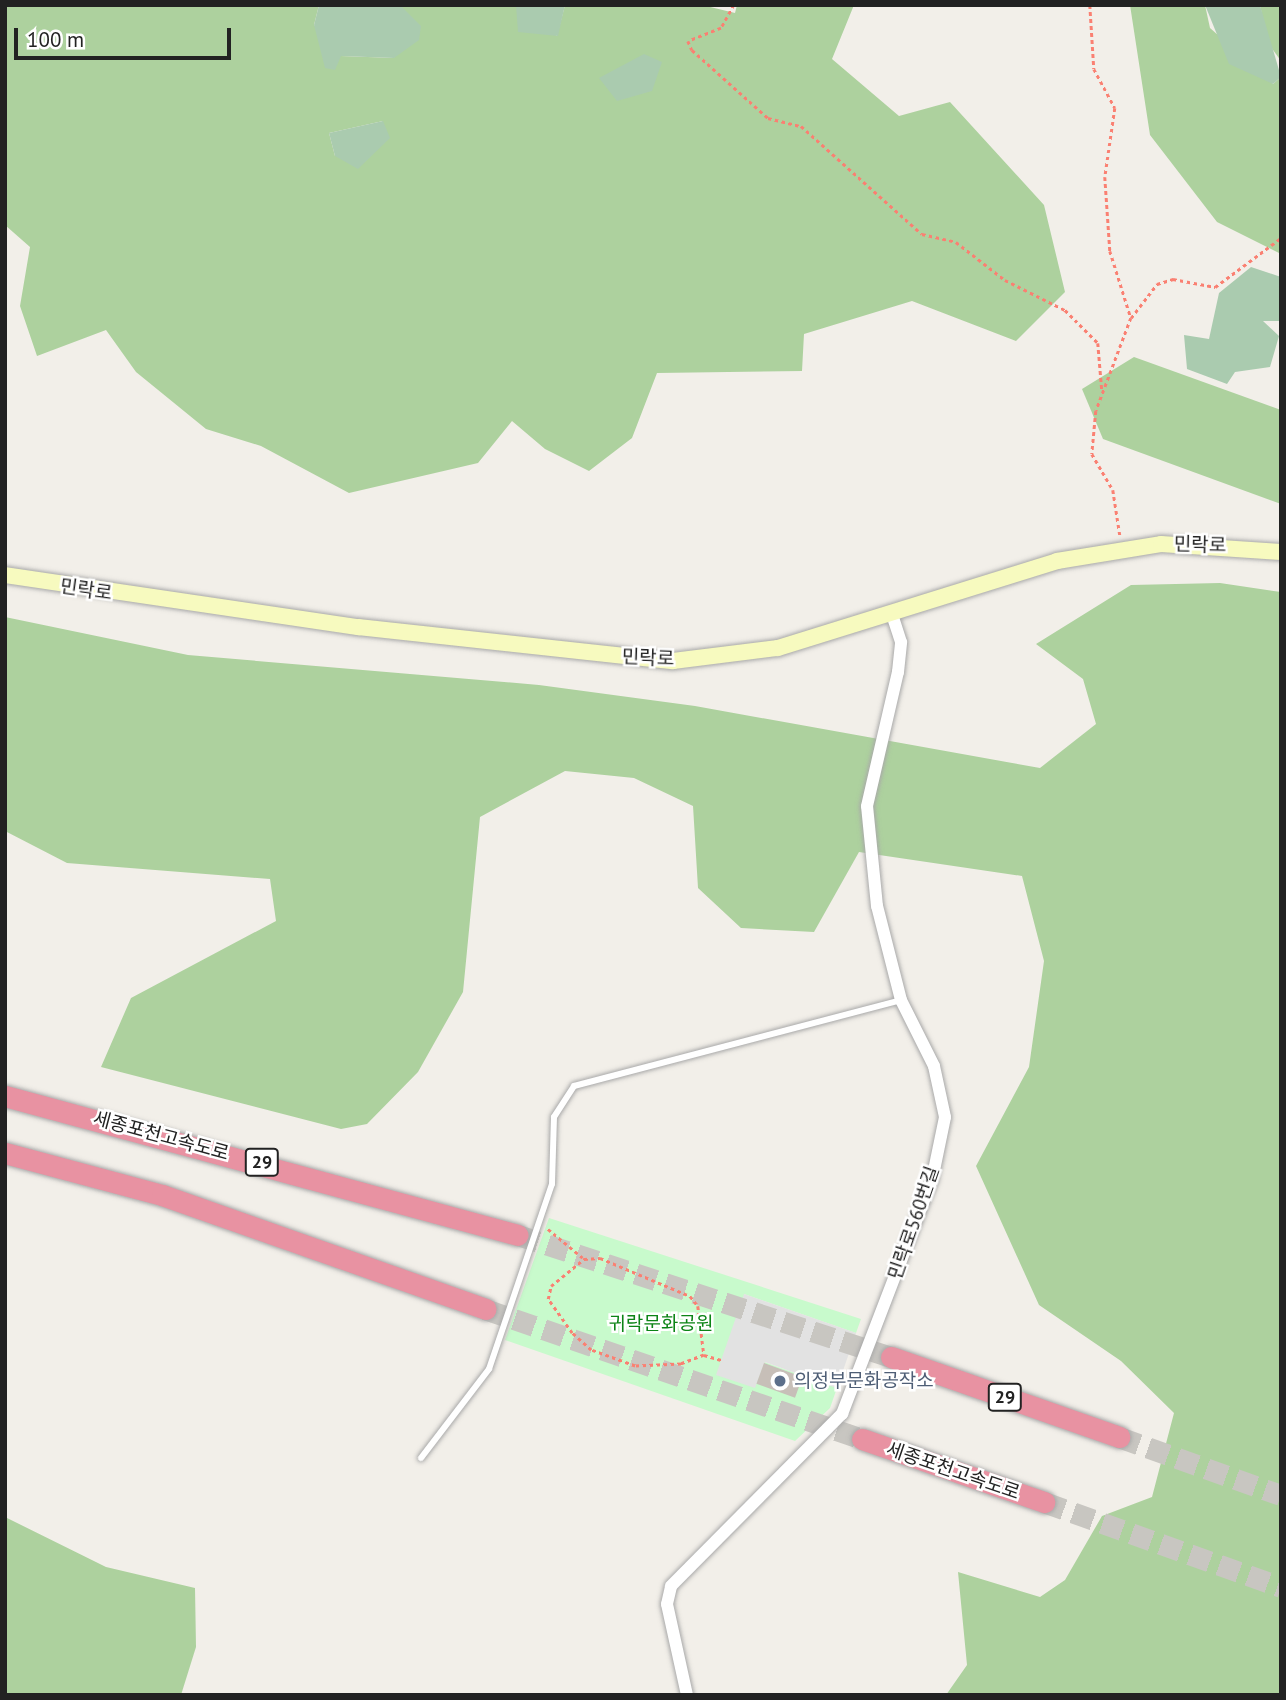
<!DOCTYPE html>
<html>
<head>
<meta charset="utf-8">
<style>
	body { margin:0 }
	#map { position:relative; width:1286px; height:1700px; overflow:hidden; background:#f2efe9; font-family:"PT Sans","Noto Sans KR",sans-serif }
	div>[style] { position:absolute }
	.forest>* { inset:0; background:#add19e }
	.cemetery>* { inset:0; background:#aacbaf }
	.park>* { inset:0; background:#c8facc }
	.parking>* { inset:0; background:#e2e2e2 }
	.building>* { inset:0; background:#c7bfb8; transform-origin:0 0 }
	.motorway-tunnel>* { height:21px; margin-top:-10.5px; transform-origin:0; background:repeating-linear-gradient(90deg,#c8c6c1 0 21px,transparent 0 31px) }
	.path>* { height:2.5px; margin-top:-1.25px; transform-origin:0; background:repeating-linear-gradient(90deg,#fa8072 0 3.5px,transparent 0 7px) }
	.roads { filter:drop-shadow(0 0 2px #a9a9a9) drop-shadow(0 0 2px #a9a9a9) }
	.service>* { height:6px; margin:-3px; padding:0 3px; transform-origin:3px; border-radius:3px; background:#fff }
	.minor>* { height:12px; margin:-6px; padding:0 6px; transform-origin:6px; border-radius:6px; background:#fff }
	.secondary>* { height:16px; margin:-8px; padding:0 8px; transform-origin:8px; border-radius:8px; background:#f7fabf }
	.motorway>* { height:21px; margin:-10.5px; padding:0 10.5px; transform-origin:10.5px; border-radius:10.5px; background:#e892a2 }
	.dots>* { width:19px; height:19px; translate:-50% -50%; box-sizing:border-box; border:4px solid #fff; border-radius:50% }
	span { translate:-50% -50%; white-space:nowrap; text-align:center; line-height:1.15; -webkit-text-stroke:5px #fff; paint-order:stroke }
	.shield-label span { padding:2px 5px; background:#fff; border:2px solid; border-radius:5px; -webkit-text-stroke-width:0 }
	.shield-label { font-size:18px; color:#222; font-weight:700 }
	.street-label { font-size:19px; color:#222 }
	.park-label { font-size:19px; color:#0c8416 }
	.service-label { font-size:19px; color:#4e5e75 }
	.left { translate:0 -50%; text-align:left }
	.frame { position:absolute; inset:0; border:7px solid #222; pointer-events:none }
	.scale { position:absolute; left:14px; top:28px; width:217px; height:32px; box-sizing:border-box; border:4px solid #222; border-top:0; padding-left:9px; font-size:21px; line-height:24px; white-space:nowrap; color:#222; -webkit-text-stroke:5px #fff; paint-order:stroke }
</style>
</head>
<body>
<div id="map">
	<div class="forest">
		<div style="clip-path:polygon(evenodd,5px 5px,319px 5px,314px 25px,341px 56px,394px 58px,400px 5px,516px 5px,557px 36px,565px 5px,702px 5px,735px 13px,737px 5px,854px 5px,832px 59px,899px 116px,950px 102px,1044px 205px,1065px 292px,1016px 341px,912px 301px,804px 334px,802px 371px,657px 373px,632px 438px,589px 471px,545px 449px,512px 421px,478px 463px,349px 493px,261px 446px,206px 429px,136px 372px,106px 330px,37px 356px,20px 306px,30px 247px,5px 225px,5px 5px,383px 121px,335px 156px,329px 133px,383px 121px)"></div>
		<div style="clip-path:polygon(1130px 5px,1205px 5px,1210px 28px,1273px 84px,1281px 77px,1281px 254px,1217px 222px,1150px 135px)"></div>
		<div style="clip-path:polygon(1260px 5px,1281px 5px,1281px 61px,1268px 43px)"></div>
		<div style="clip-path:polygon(1134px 357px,1281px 410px,1281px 504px,1103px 439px,1082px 389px)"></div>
		<div style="clip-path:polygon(1220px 583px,1281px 592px,1281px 1695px,946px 1695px,967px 1665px,958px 1572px,1040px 1597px,1065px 1580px,1102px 1516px,1152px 1497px,1174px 1413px,1121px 1361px,1039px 1305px,976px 1166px,1029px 1067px,1044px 961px,1022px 876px,859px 852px,814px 932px,741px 928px,698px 888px,693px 806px,634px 778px,565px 771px,480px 817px,463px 992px,418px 1072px,367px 1124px,341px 1129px,101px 1067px,131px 998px,276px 921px,270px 879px,67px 863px,5px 831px,5px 617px,188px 655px,539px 685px,695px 706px,1040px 768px,1096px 724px,1083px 679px,1036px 644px,1131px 585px)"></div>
		<div style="clip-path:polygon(5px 1517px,106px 1567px,195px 1588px,196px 1647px,181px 1695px,5px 1695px)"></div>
	</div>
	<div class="cemetery">
		<div style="clip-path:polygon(319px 5px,400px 5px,421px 26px,419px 40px,394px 58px,341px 56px,335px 70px,325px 68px,314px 25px)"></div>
		<div style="clip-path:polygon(516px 5px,565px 5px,558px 36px,518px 32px)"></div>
		<div style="clip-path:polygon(1205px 5px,1260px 5px,1281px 77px,1273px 84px,1229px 64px)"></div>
		<div style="clip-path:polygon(644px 54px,662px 62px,652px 91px,617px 101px,599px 78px)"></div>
		<div style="clip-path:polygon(383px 121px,390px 138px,358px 169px,335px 156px,329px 133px)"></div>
		<div style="clip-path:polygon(1251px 267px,1281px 277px,1281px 321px,1263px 321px,1279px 336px,1270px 367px,1235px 372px,1227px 384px,1187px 369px,1184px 335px,1209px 339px,1219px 293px)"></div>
	</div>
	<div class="park">
		<div style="clip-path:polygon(549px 1218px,861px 1319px,856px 1333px,744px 1294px,764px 1362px,837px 1388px,830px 1408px,795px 1441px,505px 1340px)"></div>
	</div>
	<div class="parking">
		<div style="clip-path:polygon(744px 1294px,856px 1333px,837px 1388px,765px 1362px,755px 1388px,716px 1375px)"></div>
	</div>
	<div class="building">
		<div style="left:764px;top:1363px;width:41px;height:22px;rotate:20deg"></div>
	</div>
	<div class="motorway-tunnel">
		<div style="left:518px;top:1235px;width:392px;rotate:18.1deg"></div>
		<div style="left:485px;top:1309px;width:399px;rotate:19deg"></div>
		<div style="left:1119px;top:1437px;width:172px;rotate:19.7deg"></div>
		<div style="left:1044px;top:1502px;width:252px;rotate:19.7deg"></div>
	</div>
	<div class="path">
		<div style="left:734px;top:5px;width:26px;rotate:119deg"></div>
		<div style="left:721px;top:28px;width:35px;rotate:158deg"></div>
		<div style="left:688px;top:41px;width:10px;rotate:66deg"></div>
		<div style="left:692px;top:50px;width:102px;rotate:41.8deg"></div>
		<div style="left:768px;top:118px;width:34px;rotate:14deg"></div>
		<div style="left:801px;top:126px;width:162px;rotate:41.8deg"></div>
		<div style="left:922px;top:234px;width:35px;rotate:13deg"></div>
		<div style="left:956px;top:242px;width:62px;rotate:37.8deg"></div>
		<div style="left:1005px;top:280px;width:67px;rotate:26.6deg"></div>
		<div style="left:1065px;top:310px;width:47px;rotate:45deg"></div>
		<div style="left:1098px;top:343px;width:48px;rotate:85.2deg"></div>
		<div style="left:1090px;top:5px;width:64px;rotate:86.4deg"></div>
		<div style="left:1094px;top:69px;width:44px;rotate:61.7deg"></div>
		<div style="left:1115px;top:108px;width:70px;rotate:98.2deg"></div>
		<div style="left:1105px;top:177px;width:74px;rotate:86.1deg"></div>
		<div style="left:1110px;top:251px;width:70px;rotate:72.6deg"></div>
		<div style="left:1131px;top:318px;width:99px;rotate:110.6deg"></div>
		<div style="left:1096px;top:411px;width:43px;rotate:95.3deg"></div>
		<div style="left:1092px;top:454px;width:42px;rotate:59.7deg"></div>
		<div style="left:1113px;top:490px;width:46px;rotate:81.2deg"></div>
		<div style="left:1131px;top:318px;width:43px;rotate:-52.6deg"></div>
		<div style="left:1157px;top:284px;width:17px;rotate:-17deg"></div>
		<div style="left:1173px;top:279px;width:43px;rotate:10.8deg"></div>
		<div style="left:1215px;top:287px;width:82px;rotate:-36.6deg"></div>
		<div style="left:548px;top:1229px;width:45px;rotate:39.6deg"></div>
		<div style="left:600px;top:1258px;width:98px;rotate:22.9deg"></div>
		<div style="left:690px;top:1296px;width:13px;rotate:51deg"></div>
		<div style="left:698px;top:1306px;width:49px;rotate:83deg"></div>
		<div style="left:704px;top:1355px;width:25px;rotate:159deg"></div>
		<div style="left:681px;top:1364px;width:46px;rotate:177.5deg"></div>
		<div style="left:635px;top:1366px;width:47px;rotate:-160deg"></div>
		<div style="left:591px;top:1350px;width:25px;rotate:-138deg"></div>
		<div style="left:572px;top:1333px;width:42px;rotate:-125.2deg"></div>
		<div style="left:548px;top:1299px;width:13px;rotate:-77deg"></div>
		<div style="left:551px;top:1286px;width:43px;rotate:-39.3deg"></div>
		<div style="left:584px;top:1259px;width:16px;rotate:-4deg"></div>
		<div style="left:704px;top:1355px;width:18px;rotate:16deg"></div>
	</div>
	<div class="roads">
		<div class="service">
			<div style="left:421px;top:1458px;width:112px;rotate:-52.6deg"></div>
			<div style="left:489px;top:1369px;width:195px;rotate:-71.2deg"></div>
			<div style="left:552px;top:1184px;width:67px;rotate:-88.3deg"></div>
			<div style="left:554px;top:1117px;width:37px;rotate:-57deg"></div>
			<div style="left:574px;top:1086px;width:338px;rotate:-14.7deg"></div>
		</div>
		<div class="minor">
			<div style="left:687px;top:1695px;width:93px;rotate:-102.4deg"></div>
			<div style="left:667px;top:1604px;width:18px;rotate:-77deg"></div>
			<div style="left:671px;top:1586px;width:243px;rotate:-45.2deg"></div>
			<div style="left:842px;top:1414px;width:251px;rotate:-69deg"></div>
			<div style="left:932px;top:1180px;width:64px;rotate:-78.3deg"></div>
			<div style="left:945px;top:1117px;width:52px;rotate:-102.2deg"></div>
			<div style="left:934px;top:1066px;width:74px;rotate:-116.6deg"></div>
			<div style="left:901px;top:1000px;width:97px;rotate:-104.3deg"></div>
			<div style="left:877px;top:906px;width:100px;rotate:-95.7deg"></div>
			<div style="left:867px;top:806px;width:138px;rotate:-77deg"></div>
			<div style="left:898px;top:672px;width:30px;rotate:-84deg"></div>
			<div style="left:901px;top:642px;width:28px;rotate:-108deg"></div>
		</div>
		<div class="secondary">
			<div style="left:5px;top:575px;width:357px;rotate:8.4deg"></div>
			<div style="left:358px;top:627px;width:317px;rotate:6.2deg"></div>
			<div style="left:673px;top:661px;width:106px;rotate:-7.1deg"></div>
			<div style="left:778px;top:648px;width:292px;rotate:-17.3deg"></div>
			<div style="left:1057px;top:561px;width:105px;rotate:-9.3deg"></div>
			<div style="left:1161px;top:544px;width:120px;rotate:3.8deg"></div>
		</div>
		<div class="motorway">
			<div style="left:5px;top:1096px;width:531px;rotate:15.16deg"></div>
			<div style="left:5px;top:1153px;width:163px;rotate:15deg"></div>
			<div style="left:162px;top:1195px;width:343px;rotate:19.4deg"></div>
			<div style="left:891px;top:1357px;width:242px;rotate:19.3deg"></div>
			<div style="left:862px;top:1439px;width:193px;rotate:19.1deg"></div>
		</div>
	</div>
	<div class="dots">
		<div style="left:780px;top:1381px;background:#5c6f8a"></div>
	</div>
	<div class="shield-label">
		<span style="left:262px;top:1162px">29</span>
		<span style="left:1005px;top:1397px">29</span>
	</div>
	<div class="street-label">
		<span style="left:1200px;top:545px;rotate:1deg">민락로</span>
		<span style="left:86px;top:590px;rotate:8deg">민락로</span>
		<span style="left:648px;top:658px;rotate:2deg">민락로</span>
		<span style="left:161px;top:1136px;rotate:15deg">세종포천고속도로</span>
		<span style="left:914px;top:1223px;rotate:-71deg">민락로560번길</span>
		<span style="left:953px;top:1471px;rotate:19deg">세종포천고속도로</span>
	</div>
	<div class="park-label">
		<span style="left:661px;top:1324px">귀락문화공원</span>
	</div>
	<div class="service-label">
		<span class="left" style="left:794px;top:1381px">의정부문화공작소</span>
	</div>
	<div class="frame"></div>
	<div class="scale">100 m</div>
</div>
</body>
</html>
